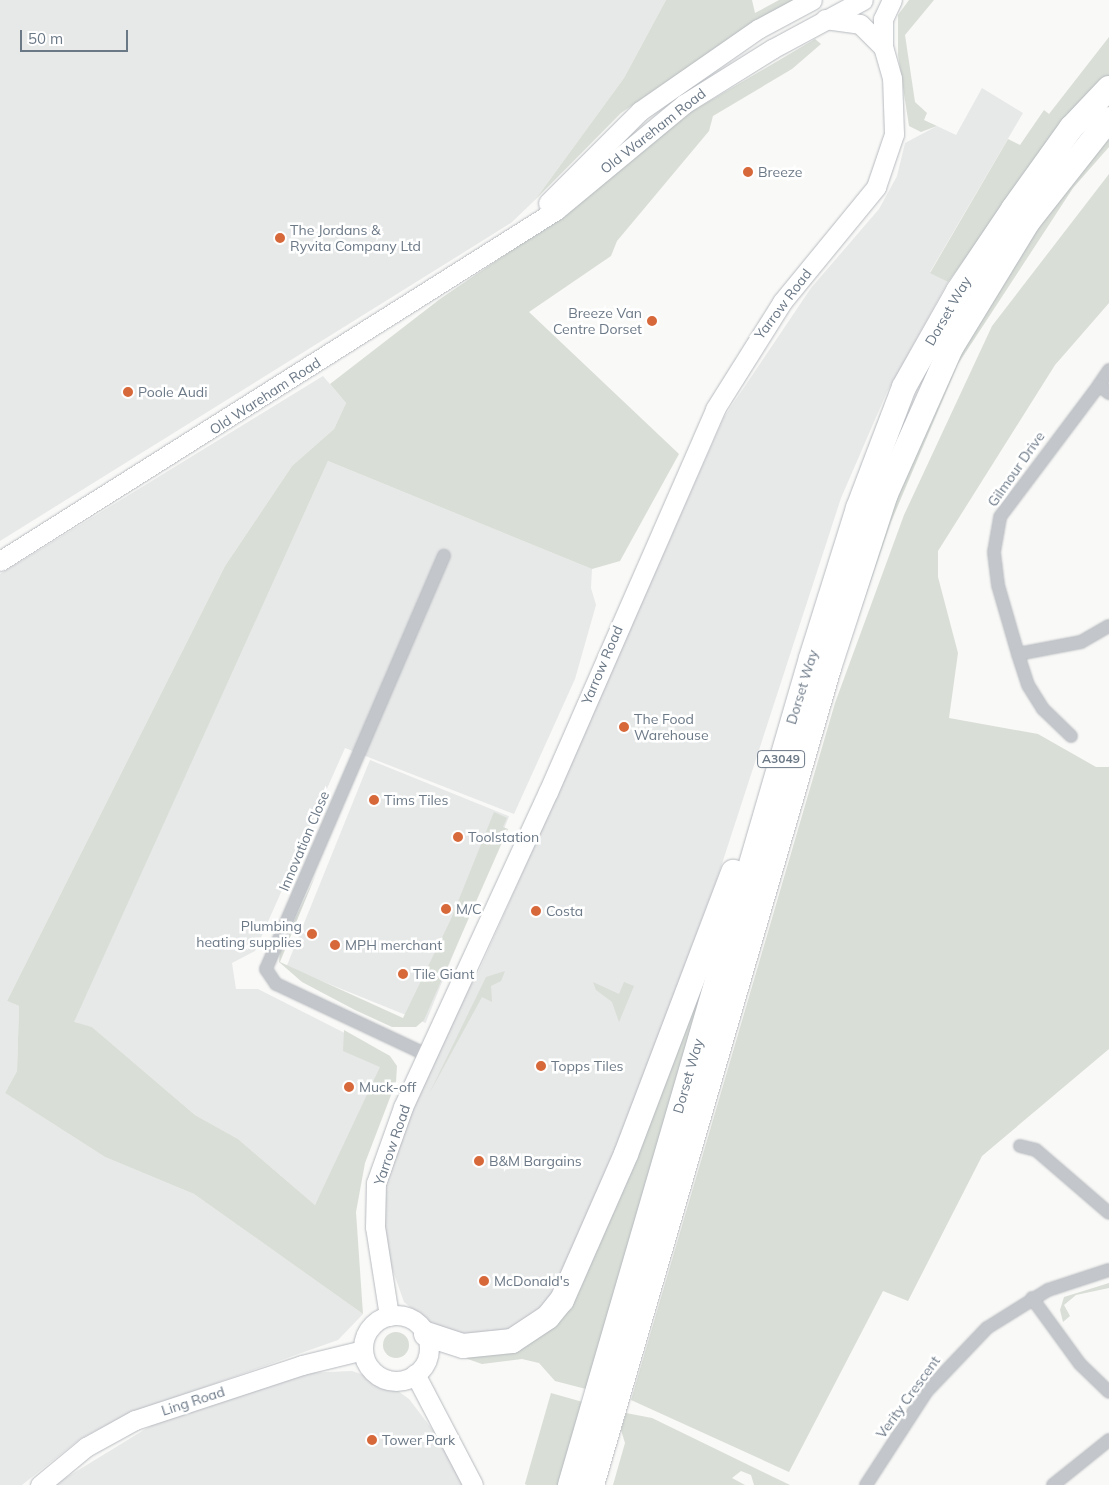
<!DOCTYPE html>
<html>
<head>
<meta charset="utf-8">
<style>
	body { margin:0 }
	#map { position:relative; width:1109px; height:1485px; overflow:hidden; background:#f9f9f7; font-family:Mulish,sans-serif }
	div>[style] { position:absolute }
	.built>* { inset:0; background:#e7e8e8; transform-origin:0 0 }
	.green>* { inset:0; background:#d9ded7; transform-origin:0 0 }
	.round { border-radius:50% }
	.roads { filter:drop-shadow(0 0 1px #b6babf) drop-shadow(0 0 1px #b6babf) }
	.street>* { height:12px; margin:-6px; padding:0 6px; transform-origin:6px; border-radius:6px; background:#c3c6ca }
	.secondary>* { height:19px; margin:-9.5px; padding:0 9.5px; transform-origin:9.5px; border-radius:9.5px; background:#fff }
	.secondary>.ring { margin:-9.5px; padding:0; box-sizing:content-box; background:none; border:19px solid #fff; border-radius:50% }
	.highway>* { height:24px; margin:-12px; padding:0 12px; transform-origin:12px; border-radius:12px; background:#fff }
	.dots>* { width:14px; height:14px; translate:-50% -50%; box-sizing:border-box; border:2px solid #fff; border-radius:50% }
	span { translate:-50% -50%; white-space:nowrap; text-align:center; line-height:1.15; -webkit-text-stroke:5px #fff; paint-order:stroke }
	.shield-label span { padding:1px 4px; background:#fff; border:1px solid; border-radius:4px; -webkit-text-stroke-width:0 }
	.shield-label { font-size:12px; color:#6b7886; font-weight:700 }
	.street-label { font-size:14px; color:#6b7886 }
	.poi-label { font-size:14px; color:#6b7886 }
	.left { translate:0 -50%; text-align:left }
	.right { translate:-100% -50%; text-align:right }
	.scale { position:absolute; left:20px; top:30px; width:108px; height:22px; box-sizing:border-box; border:2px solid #6b7886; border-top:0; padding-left:6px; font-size:15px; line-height:18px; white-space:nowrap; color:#6b7886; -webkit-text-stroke:4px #fff; paint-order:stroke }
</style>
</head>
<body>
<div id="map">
	<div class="built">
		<div style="clip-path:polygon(0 0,666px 0,624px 78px,535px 200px,511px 223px,0 541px)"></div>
		<div style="clip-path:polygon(982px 88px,1023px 113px,930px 272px,948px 282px,887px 392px,841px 498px,718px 876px,613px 1157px,557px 1288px,542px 1309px,505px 1333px,483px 1337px,436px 1329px,404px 1302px,381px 1237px,386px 1176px,417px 1097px,459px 1003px,478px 973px,724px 417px,811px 288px,879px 209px,897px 176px,905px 143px,937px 126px,956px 135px)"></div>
		<div style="clip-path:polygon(323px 376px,346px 403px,334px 429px,292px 466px,225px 566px,7px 1001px,19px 1006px,17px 1071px,5px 1093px,105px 1157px,194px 1194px,363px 1314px,338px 1340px,126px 1415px,80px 1439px,22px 1485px,0 1485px,0 574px)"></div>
		<div style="clip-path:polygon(328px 461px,592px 569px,591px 588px,596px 605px,575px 679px,514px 814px,345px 748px,255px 951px,232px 963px,236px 989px,258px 989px,390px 1056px,315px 1205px,238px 1139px,195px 1115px,92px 1027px,73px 1023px)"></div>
		<div style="left:370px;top:760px;width:150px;height:223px;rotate:22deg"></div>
		<div style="clip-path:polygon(352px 1371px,387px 1383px,409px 1399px,445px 1446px,464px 1485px,54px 1485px,152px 1425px,306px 1373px)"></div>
	</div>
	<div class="green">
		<div style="clip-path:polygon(666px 0,752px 0,755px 13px,779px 0,795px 0,758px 19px,621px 113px,535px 200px,624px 78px)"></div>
		<div style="clip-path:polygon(909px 0,934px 0,905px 35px,915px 102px,927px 113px,924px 120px,937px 126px,921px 132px,909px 126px,898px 55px,898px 15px)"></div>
		<div style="clip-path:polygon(1109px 37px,1109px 76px,1066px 122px,948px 282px,930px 273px,1008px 139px,1020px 145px,1044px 110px,1049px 114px)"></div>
		<div style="clip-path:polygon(815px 39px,821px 44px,792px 69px,713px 116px,709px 131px,617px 241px,611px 256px,529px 312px,679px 454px,620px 561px,592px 569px,328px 461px,74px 1022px,92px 1027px,195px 1115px,238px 1139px,315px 1205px,380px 1067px,343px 1051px,344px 1030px,390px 1056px,397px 1066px,396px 1082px,365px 1163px,356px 1212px,363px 1314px,194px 1194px,105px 1157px,5px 1093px,17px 1071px,19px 1006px,7px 1001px,225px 566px,292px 466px,334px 429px,346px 403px,330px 384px,440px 299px,552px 223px,689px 113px)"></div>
		<div style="clip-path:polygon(1109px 119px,1109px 147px,1073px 188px,958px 364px,891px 522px,840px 671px,886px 494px,951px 348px)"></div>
		<div style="clip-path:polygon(1109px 174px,1109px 303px,1055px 365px,938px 551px,938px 577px,958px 653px,949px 718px,1038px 734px,1096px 767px,1109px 767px,1109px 1049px,982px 1156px,908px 1301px,883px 1291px,789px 1472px,631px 1400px,835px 703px,904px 515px,992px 326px)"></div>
		<div style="clip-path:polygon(494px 812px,507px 818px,503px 827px,508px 829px,424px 1020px,416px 1027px,392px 1027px,355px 1010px,302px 982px,279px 962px,280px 951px,316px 874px,280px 962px,403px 1018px,451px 919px)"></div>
		<div style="clip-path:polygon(505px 971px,501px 981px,491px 986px,492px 1002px,482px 997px,429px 1094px,486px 977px)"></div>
		<div style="clip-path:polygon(593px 982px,619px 994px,624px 982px,634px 986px,619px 1022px,612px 1002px,596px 990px)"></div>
		<div style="clip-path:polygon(694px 999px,699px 1001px,586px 1389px,555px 1381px,539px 1363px,522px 1359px,482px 1364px,442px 1350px,545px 1329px)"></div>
		<div style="clip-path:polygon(1109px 1283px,1109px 1288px,1076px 1295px,1064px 1305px,1070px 1316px,1063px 1322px,1060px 1310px,1064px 1297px)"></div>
		<div class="round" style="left:383px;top:1332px;width:26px;height:26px"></div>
		<div style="left:551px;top:1393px;width:33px;height:95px;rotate:16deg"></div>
		<div style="clip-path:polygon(626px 1413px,652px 1418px,790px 1485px,754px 1485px,751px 1475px,741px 1471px,732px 1478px,745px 1485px,613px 1485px,625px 1443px,621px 1430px)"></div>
	</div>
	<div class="roads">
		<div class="street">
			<div style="left:1099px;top:385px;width:18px;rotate:-56deg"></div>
			<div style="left:1018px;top:654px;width:72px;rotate:-106.2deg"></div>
			<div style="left:998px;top:585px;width:33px;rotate:-97deg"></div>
			<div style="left:994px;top:552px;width:36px;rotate:-80deg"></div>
			<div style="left:1000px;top:517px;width:165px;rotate:-53.1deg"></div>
			<div style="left:1099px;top:385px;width:13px;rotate:39deg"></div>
			<div style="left:1071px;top:736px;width:39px;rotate:-136deg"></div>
			<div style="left:1043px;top:709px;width:28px;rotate:-122deg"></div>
			<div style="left:1028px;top:685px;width:33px;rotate:-108deg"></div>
			<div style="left:1018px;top:654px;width:64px;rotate:-10.8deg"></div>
			<div style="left:1081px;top:642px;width:32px;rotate:-30deg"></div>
			<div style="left:427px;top:1055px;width:167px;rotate:-154.8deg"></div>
			<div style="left:276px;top:984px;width:18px;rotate:-124deg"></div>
			<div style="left:266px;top:969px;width:450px;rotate:-66.7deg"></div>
			<div style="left:1020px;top:1146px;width:16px;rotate:14deg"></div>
			<div style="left:1036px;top:1150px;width:96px;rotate:40.8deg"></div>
			<div style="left:1032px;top:1298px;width:82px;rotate:54deg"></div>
			<div style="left:1080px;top:1364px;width:40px;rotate:44deg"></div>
			<div style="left:866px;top:1485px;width:112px;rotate:-57deg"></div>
			<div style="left:927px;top:1391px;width:87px;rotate:-46.4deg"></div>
			<div style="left:987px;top:1328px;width:72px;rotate:-31.9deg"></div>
			<div style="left:1048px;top:1290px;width:64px;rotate:-18.2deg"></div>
			<div style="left:1053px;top:1485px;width:72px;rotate:-38.8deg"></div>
		</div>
		<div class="secondary">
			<div style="left:825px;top:19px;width:35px;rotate:8deg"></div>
			<div style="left:860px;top:24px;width:33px;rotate:45deg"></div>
			<div style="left:548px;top:203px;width:130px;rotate:-45deg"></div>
			<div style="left:640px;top:111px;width:144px;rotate:-34.8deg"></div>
			<div style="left:758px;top:29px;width:61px;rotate:-28.2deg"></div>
			<div style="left:0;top:561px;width:658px;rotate:-32.26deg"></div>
			<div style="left:556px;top:210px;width:166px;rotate:-39.6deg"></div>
			<div style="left:684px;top:104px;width:104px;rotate:-32deg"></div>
			<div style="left:772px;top:49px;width:103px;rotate:-28.3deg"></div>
			<div class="ring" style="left:363px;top:1315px;width:47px;height:47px"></div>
			<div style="left:389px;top:1316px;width:90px;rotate:-98.9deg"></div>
			<div style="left:375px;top:1227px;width:44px;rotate:-88.7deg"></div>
			<div style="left:376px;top:1183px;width:81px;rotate:-70.4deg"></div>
			<div style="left:403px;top:1107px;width:347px;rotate:-65.3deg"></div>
			<div style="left:548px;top:792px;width:418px;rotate:-66.4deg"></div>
			<div style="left:715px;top:409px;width:126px;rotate:-57.9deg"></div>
			<div style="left:782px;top:302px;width:149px;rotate:-50.7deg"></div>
			<div style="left:876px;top:187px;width:56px;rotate:-71.2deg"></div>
			<div style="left:894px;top:134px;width:56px;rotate:-92deg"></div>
			<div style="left:892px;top:78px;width:32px;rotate:-106deg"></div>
			<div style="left:883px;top:47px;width:28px;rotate:-90deg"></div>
			<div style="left:883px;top:19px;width:21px;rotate:-65deg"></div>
			<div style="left:415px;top:1374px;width:125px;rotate:62.4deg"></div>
			<div style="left:40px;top:1485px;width:60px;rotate:-39.6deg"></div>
			<div style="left:86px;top:1447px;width:56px;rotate:-28.9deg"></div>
			<div style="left:135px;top:1420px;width:176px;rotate:-18.2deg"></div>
			<div style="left:302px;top:1365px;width:63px;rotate:-13.8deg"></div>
		</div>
		<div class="highway">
			<div style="left:426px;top:1334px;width:39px;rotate:18deg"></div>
			<div style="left:463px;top:1346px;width:49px;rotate:-5.8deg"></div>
			<div style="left:512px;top:1341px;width:43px;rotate:-33.7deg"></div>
			<div style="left:548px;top:1317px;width:22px;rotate:-51deg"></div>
			<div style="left:562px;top:1300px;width:159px;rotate:-66.3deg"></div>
			<div style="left:626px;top:1154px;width:302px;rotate:-69.2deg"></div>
			<div style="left:570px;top:1485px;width:861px;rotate:-73.75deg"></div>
			<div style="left:811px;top:658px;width:157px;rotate:-72.6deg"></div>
			<div style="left:858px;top:508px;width:129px;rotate:-69.2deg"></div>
			<div style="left:904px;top:387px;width:110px;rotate:-60.6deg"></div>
			<div style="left:958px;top:291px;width:99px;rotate:-56.1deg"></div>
			<div style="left:1013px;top:209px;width:100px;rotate:-54.4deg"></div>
			<div style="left:1071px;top:128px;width:55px;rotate:-46.5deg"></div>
			<div style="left:592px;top:1485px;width:851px;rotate:-73.82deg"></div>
			<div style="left:829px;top:668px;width:183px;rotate:-71.9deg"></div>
			<div style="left:886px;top:494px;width:160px;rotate:-66deg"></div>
			<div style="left:951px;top:348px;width:148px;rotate:-58.6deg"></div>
			<div style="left:1028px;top:222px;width:131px;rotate:-51.8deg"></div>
		</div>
	</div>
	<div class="dots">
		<div style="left:748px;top:172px;background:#d76839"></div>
		<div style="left:280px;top:238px;background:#d76839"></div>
		<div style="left:652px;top:321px;background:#d76839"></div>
		<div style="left:128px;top:392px;background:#d76839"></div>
		<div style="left:624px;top:727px;background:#d76839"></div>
		<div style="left:374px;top:800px;background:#d76839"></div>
		<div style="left:458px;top:837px;background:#d76839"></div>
		<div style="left:446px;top:909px;background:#d76839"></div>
		<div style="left:536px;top:911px;background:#d76839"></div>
		<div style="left:312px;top:934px;background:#d76839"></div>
		<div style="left:335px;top:945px;background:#d76839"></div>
		<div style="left:403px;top:974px;background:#d76839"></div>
		<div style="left:541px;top:1066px;background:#d76839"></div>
		<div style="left:349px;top:1087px;background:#d76839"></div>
		<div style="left:479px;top:1161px;background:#d76839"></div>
		<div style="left:484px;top:1281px;background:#d76839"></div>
		<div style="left:372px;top:1440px;background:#d76839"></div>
	</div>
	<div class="shield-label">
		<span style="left:781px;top:759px">A3049</span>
	</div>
	<div class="street-label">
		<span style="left:653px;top:131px;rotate:-38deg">Old Wareham Road</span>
		<span style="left:783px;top:304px;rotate:-53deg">Yarrow Road</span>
		<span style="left:948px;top:311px;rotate:-60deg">Dorset Way</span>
		<span style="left:265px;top:396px;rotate:-33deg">Old Wareham Road</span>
		<span style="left:1016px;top:469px;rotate:-55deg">Gilmour Drive</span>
		<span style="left:602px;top:665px;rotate:-67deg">Yarrow Road</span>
		<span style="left:802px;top:687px;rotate:-73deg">Dorset Way</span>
		<span style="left:304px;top:841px;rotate:-67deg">Innovation Close</span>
		<span style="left:688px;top:1076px;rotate:-74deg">Dorset Way</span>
		<span style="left:392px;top:1145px;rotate:-71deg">Yarrow Road</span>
		<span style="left:908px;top:1397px;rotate:-54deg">Verity Crescent</span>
		<span style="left:193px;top:1401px;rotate:-18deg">Ling Road</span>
	</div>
	<div class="poi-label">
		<span class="left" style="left:758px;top:172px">Breeze</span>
		<span class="left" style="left:290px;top:238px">The Jordans &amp;<br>Ryvita Company Ltd</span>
		<span class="right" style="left:642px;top:321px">Breeze Van<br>Centre Dorset</span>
		<span class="left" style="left:138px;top:392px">Poole Audi</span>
		<span class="left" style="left:634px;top:727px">The Food<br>Warehouse</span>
		<span class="left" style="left:384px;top:800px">Tims Tiles</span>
		<span class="left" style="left:468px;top:837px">Toolstation</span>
		<span class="left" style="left:456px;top:909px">M/C</span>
		<span class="left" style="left:546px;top:911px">Costa</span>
		<span class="right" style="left:302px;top:934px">Plumbing<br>heating supplies</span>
		<span class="left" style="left:345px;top:945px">MPH merchant</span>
		<span class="left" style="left:413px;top:974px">Tile Giant</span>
		<span class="left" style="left:551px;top:1066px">Topps Tiles</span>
		<span class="left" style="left:359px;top:1087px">Muck-off</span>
		<span class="left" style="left:489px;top:1161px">B&amp;M Bargains</span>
		<span class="left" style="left:494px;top:1281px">McDonald's</span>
		<span class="left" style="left:382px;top:1440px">Tower Park</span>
	</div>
	<div class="scale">50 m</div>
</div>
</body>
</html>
